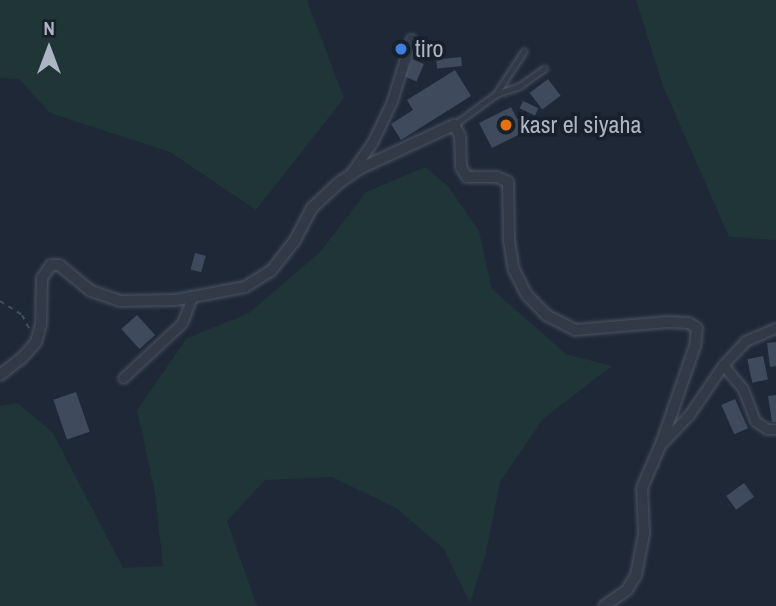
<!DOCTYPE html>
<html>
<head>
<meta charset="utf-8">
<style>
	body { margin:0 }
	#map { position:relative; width:776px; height:606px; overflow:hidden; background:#1e2837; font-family:"Archivo Narrow",sans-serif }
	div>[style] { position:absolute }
	.green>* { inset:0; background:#203538 }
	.building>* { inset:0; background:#3f4b5c; transform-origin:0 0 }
	.path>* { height:2px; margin-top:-1px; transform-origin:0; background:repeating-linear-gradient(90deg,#3d5255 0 5px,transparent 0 10px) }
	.roads { filter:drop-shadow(0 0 2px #4c5562) drop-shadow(0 0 2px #4c5562) }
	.service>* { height:4.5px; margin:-2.25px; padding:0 2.25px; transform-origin:2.25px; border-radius:2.25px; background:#323a47 }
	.minor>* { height:9px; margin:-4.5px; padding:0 4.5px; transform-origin:4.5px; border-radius:4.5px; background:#323a47 }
	.tertiary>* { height:10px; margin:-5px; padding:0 5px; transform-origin:5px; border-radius:5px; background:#323a47 }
	.dots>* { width:19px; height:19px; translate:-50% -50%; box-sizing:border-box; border:4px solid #17202b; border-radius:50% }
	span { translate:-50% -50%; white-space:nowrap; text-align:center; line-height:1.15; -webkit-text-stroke:7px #17202b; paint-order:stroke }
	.poi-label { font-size:24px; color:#abb5c4 }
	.left { translate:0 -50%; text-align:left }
	.north { position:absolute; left:14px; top:14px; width:70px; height:70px; -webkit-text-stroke:5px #17202b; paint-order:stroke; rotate:0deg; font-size:19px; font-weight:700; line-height:28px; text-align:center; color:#abb5c4 }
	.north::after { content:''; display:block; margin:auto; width:24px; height:32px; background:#abb5c4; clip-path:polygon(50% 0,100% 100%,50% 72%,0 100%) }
</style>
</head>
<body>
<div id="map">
	<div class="green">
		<div style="clip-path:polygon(0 0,307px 0,344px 98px,256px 210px,170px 152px,50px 113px,19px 79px,0 78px)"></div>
		<div style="clip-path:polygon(636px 0,776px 0,776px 240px,729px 237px,663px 86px)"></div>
		<div style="clip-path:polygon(425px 167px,448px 186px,479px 231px,492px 289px,566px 354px,612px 366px,543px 419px,500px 482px,486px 553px,470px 603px,444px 549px,396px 508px,332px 477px,265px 480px,227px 521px,257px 606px,0 606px,0 406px,18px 403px,53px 433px,123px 568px,163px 566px,155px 493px,137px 410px,187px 338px,249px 313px,321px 251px,366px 192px)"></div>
	</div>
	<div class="building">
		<div style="left:461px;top:57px;width:9px;height:25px;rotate:84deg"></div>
		<div style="left:412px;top:59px;width:13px;height:19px;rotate:23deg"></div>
		<div style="clip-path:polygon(455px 70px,471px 96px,401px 140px,391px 124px,413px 110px,407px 100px)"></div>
		<div style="left:548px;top:79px;width:21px;height:23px;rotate:53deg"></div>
		<div style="left:523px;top:101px;width:17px;height:8px;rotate:25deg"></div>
		<div style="clip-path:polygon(511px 107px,517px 119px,525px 115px,532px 128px,492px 148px,479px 123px)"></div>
		<div style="left:195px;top:253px;width:11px;height:17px;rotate:15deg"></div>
		<div style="left:137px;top:315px;width:27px;height:21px;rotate:48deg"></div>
		<div style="clip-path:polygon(776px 342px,776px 366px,770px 367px,767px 343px)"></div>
		<div style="left:763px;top:356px;width:24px;height:16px;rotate:78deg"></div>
		<div style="left:76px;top:392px;width:42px;height:24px;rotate:71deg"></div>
		<div style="clip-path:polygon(776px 395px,776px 422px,772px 422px,768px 396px)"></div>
		<div style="left:735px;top:399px;width:32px;height:15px;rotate:66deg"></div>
		<div style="left:744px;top:483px;width:17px;height:22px;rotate:54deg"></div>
	</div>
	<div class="path">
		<div style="left:0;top:301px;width:26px;rotate:32deg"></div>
		<div style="left:22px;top:315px;width:15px;rotate:62deg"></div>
	</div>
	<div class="roads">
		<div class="service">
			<div style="left:496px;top:94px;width:23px;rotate:-18deg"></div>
			<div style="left:518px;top:87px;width:32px;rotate:-35deg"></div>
			<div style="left:454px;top:125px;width:52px;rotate:-36.4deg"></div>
			<div style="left:496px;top:94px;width:51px;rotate:-56.9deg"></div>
		</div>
		<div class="minor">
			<div style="left:350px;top:174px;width:38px;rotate:-55deg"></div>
			<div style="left:372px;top:143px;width:47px;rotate:-64.5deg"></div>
			<div style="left:392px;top:101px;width:65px;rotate:-73deg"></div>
			<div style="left:723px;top:365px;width:31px;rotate:50deg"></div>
			<div style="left:743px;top:389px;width:34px;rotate:69deg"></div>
			<div style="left:755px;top:421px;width:14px;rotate:34deg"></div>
			<div style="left:767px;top:429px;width:9px"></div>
			<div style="left:123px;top:378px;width:81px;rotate:-43deg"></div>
			<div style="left:182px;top:323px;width:28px;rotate:-69deg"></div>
			<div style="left:663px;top:442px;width:37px;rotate:-46deg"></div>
			<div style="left:689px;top:415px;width:60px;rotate:-55.8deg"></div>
			<div style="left:723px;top:365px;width:33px;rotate:-47deg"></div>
			<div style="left:745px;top:341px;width:34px;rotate:-23deg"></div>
		</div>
		<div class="tertiary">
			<div style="left:0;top:375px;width:29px;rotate:-38deg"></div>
			<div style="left:23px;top:357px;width:20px;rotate:-49deg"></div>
			<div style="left:36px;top:342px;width:18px;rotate:-74deg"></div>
			<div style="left:41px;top:325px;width:47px;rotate:-88.8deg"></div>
			<div style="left:42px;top:278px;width:16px;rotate:-55deg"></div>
			<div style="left:51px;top:265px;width:8px"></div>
			<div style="left:59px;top:265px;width:41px;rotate:39.1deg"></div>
			<div style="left:91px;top:291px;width:31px;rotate:19deg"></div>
			<div style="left:120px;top:301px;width:56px;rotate:-1deg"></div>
			<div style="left:176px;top:300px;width:70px;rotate:-10.7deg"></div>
			<div style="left:245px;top:287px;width:31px;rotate:-32deg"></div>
			<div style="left:271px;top:271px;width:37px;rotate:-52deg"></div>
			<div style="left:294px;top:242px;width:40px;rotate:-62deg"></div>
			<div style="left:313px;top:207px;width:37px;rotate:-43deg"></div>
			<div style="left:340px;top:182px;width:23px;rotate:-34deg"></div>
			<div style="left:359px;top:169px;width:105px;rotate:-24.9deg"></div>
			<div style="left:454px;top:125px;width:13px;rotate:61deg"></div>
			<div style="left:460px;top:136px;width:31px;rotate:88deg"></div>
			<div style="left:461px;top:167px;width:12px;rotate:59deg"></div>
			<div style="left:467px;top:177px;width:30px"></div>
			<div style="left:497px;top:177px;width:12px;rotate:24deg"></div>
			<div style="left:508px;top:182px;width:58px;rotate:89deg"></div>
			<div style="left:509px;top:240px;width:30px;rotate:81deg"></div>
			<div style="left:514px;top:270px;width:28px;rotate:63deg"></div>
			<div style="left:527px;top:295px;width:28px;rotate:46deg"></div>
			<div style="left:546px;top:315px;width:33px;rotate:27deg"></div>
			<div style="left:575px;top:330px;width:93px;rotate:-4.9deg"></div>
			<div style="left:668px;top:322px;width:21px;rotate:3deg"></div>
			<div style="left:689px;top:323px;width:9px;rotate:32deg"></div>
			<div style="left:697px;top:328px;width:18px;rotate:96deg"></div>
			<div style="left:695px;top:346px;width:104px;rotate:109.1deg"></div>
			<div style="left:661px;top:444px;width:48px;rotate:113.4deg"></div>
			<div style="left:642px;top:488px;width:46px;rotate:87.5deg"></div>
			<div style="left:644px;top:534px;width:42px;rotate:101deg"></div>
			<div style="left:636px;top:575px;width:17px;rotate:121deg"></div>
			<div style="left:627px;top:590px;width:28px;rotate:145deg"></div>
		</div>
	</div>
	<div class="dots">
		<div style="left:401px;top:49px;background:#3f7fe0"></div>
		<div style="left:506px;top:125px;background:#e8710a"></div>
	</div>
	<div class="poi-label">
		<span class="left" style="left:415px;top:49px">tiro</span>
		<span class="left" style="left:520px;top:125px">kasr el siyaha</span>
	</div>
	<div class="north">N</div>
</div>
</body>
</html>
